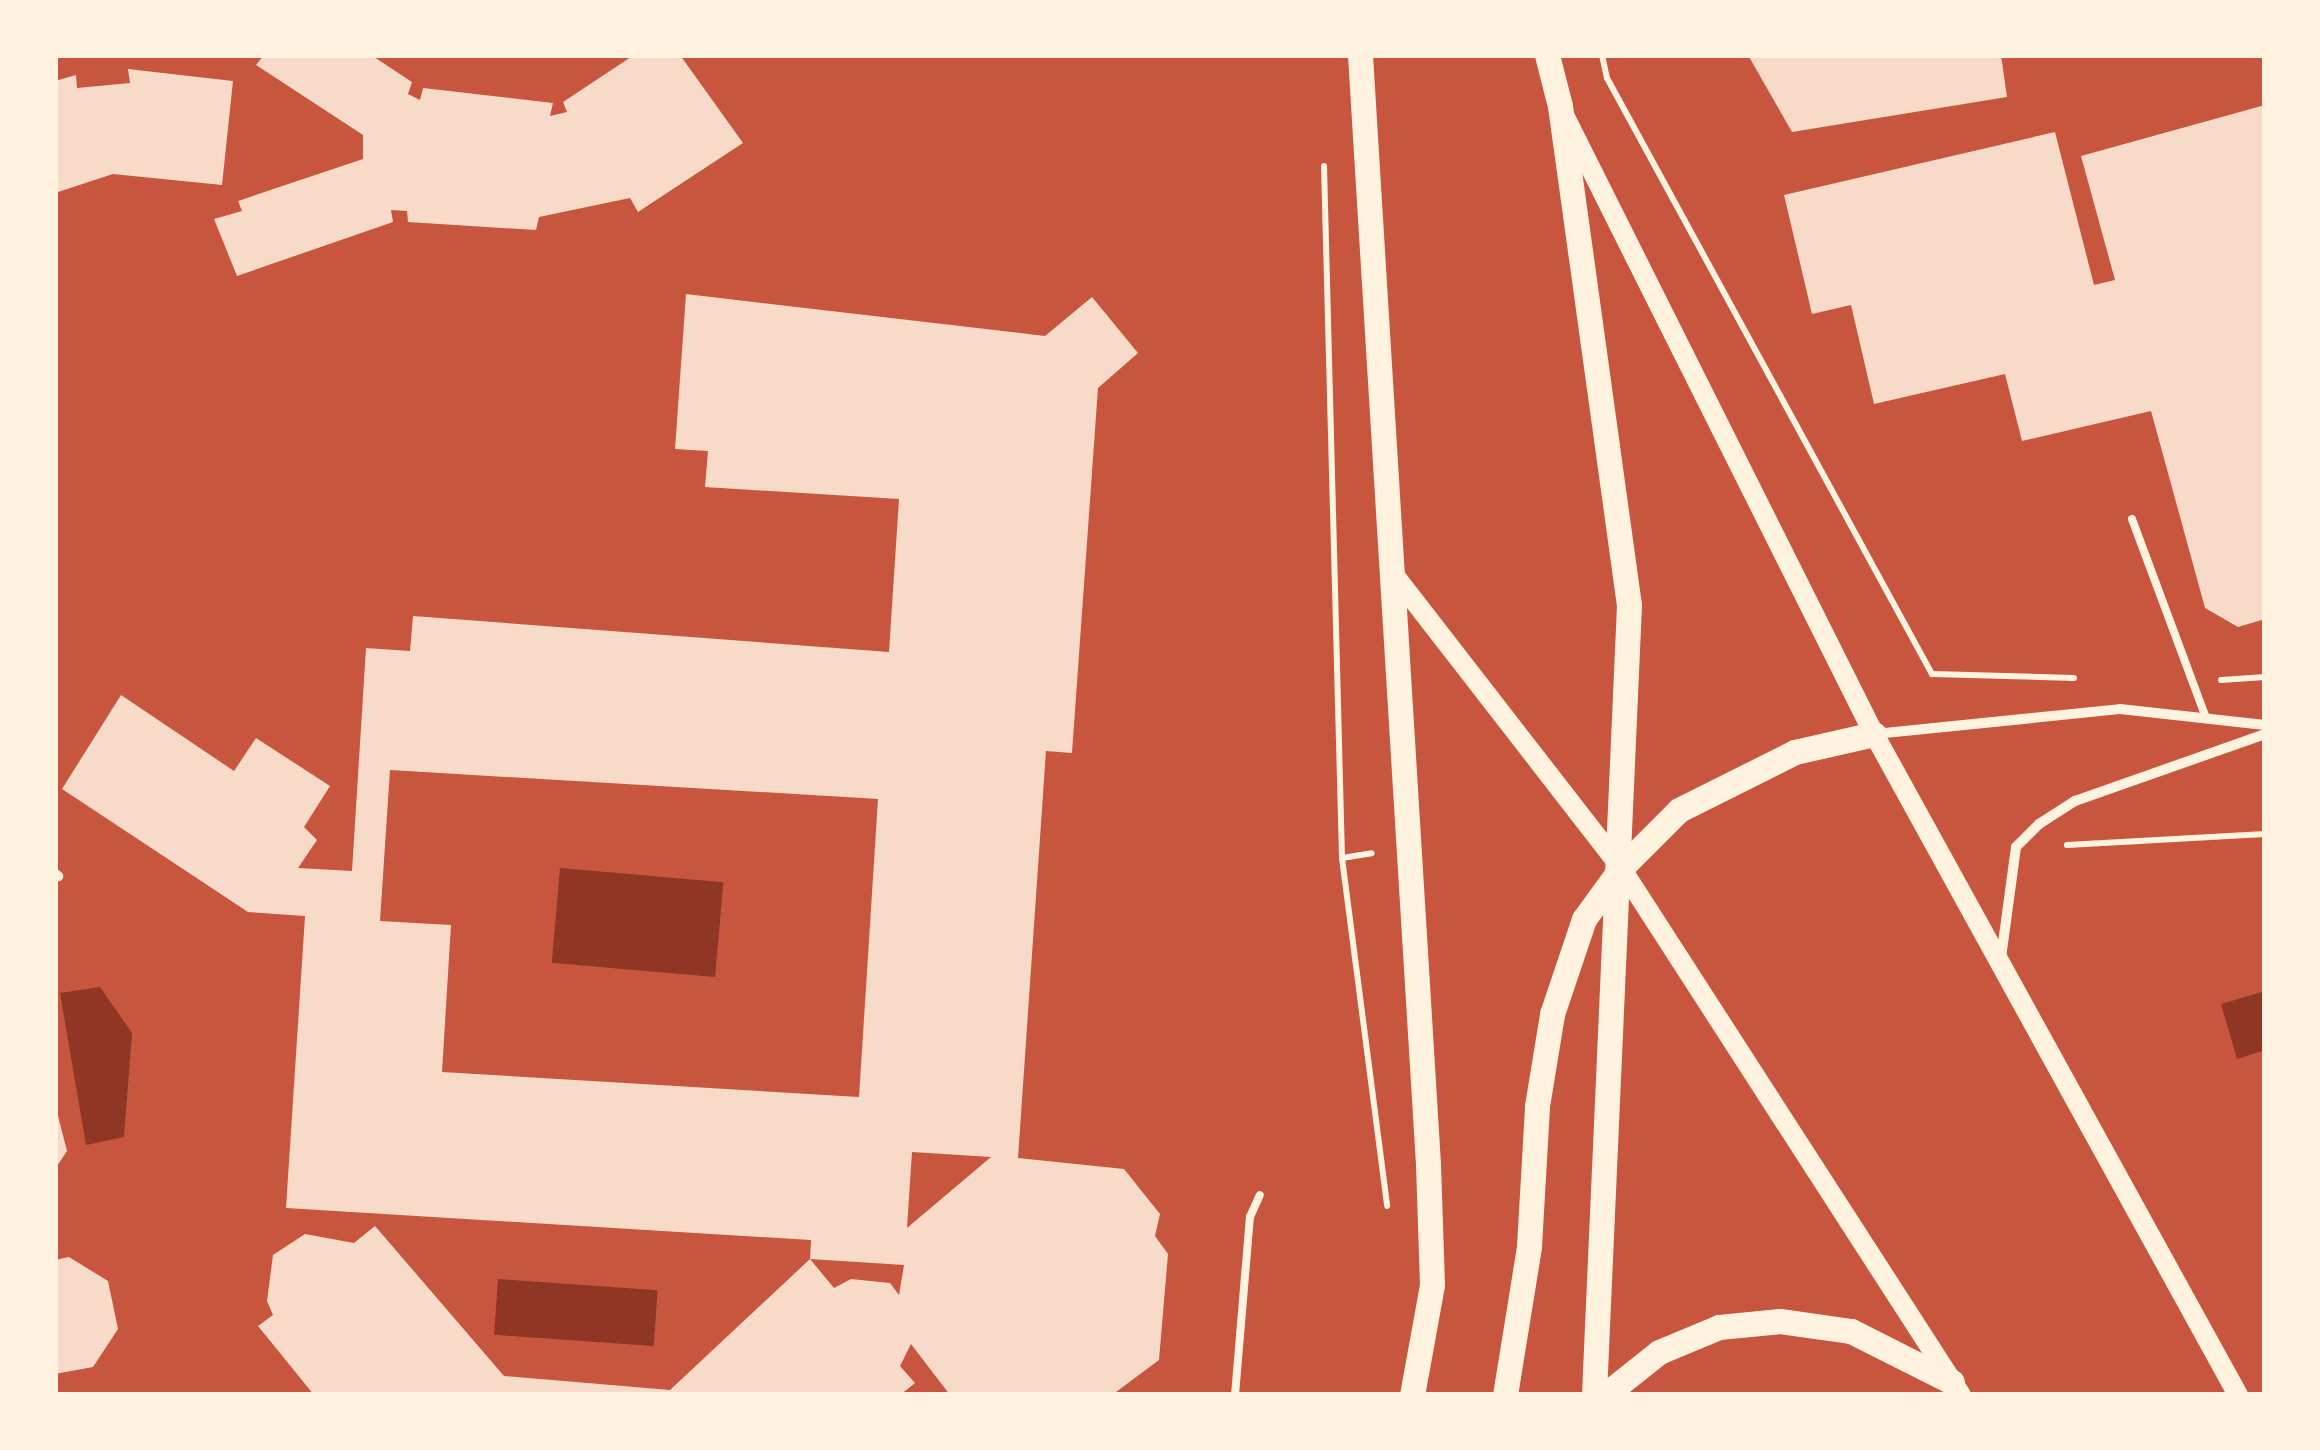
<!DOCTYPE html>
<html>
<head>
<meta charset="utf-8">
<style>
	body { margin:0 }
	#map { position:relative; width:2320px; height:1450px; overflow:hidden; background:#c8553d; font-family:Raleway,sans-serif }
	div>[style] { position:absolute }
	.water>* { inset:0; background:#8f3625; transform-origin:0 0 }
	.building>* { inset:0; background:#f7dbc8 }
	.path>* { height:6px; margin:-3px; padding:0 3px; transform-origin:3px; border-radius:3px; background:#fff3e0 }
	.service>* { height:8px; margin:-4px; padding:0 4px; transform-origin:4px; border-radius:4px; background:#fff3e0 }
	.minor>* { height:10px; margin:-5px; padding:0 5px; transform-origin:5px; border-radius:5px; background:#fff3e0 }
	.secondary>* { height:20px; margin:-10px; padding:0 10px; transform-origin:10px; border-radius:10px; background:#fff3e0 }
	.primary>* { height:25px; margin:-12.5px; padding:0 12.5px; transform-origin:12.5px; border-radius:12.5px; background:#fff3e0 }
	span { translate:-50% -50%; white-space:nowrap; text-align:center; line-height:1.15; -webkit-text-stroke:10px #fff3e0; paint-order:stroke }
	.frame { position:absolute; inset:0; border:58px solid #fff3e0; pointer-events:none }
</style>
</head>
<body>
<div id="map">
	<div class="water">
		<div style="left:560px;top:868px;width:164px;height:95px;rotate:5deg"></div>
		<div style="clip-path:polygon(100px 987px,132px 1033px,124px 1137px,86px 1145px,60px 993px)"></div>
		<div style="clip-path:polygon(2265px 991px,2265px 1050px,2237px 1059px,2221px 1004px)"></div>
		<div style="left:498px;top:1279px;width:160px;height:56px;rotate:4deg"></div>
	</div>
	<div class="building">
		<div style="clip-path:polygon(264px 55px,371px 55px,412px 82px,408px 94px,420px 100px,423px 88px,553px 103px,550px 116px,567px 112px,563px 102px,634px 55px,680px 55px,743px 143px,638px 212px,630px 198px,539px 217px,536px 230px,408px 222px,407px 211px,391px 210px,393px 222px,237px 276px,214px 219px,242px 211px,238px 201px,363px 159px,363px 135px,256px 65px)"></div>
		<div style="clip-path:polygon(1748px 55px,2001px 55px,2007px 97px,1792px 132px)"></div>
		<div style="clip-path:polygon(128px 69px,233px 81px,222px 185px,113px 174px,55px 193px,55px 81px,76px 75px,77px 88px,130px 83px)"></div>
		<div style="clip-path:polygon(2265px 105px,2265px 619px,2238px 627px,2205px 608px,2151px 411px,2022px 441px,2005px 374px,1874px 404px,1851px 305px,1812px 314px,1784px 195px,2055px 132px,2094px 285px,2115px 280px,2081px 156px)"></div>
		<div style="clip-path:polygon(evenodd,686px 294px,1045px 336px,1092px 297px,1138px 353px,1098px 388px,1072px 753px,1046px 751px,1018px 1158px,1124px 1169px,1160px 1214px,1155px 1236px,1168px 1254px,1159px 1360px,1112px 1395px,950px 1395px,911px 1344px,900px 1366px,915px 1383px,900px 1395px,314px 1395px,258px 1326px,273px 1315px,267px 1301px,273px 1255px,305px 1234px,354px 1243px,375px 1226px,504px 1376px,670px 1390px,810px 1259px,811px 1240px,286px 1208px,305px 916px,248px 912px,62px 789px,121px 695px,234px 771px,256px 738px,330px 786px,304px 827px,317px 840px,298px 868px,352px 871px,366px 648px,410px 651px,413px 616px,889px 652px,899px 499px,705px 487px,708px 451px,675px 449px,686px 294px,390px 770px,878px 799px,859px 1097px,442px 1072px,451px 925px,380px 921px,390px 770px,686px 294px,912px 1152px,991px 1157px,907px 1228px,912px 1152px,686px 294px,810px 1259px,904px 1265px,899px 1295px,890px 1283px,851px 1279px,834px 1288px,810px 1259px)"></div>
		<div style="clip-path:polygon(56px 1108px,67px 1151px,55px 1169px,55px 1109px)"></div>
		<div style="clip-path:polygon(69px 1257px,108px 1281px,118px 1329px,93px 1367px,55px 1374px,55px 1260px)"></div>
	</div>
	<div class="path">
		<div style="left:1602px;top:55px;width:24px;rotate:78deg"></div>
		<div style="left:1607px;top:78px;width:679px;rotate:61.4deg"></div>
		<div style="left:1932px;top:674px;width:142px;rotate:1.6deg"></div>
		<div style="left:1324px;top:166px;width:692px;rotate:88.51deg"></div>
		<div style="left:1342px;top:858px;width:30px;rotate:-9deg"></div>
		<div style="left:2221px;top:680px;width:44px;rotate:-3.9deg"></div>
		<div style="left:2067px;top:845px;width:198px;rotate:-3.2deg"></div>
		<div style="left:1342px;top:858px;width:351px;rotate:82.6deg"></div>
	</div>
	<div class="service">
		<div style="left:2132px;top:519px;width:212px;rotate:69.6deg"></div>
		<div style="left:1235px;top:1395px;width:179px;rotate:-85.2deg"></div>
		<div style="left:1250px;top:1217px;width:24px;rotate:-66deg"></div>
	</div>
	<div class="minor">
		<div style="left:1875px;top:734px;width:246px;rotate:-5.8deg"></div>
		<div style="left:2120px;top:709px;width:146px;rotate:6.3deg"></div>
		<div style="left:55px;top:874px;width:4px;rotate:34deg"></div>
		<div style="left:2001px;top:958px;width:112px;rotate:-82.3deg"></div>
		<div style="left:2016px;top:847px;width:33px;rotate:-45deg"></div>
		<div style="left:2039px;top:824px;width:43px;rotate:-32.6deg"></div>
		<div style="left:2075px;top:801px;width:201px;rotate:-19.4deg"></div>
	</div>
	<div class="secondary">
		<div style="left:1565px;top:117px;width:690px;rotate:63.4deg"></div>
		<div style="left:1874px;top:734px;width:755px;rotate:61.16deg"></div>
		<div style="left:1391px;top:571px;width:376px;rotate:52.2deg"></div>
		<div style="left:1621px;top:868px;width:627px;rotate:57.17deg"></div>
	</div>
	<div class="primary">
		<div style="left:1360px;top:55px;width:1111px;rotate:86.49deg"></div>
		<div style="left:1428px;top:1164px;width:121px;rotate:88.1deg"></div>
		<div style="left:1432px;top:1285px;width:112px;rotate:100.3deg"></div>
		<div style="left:1547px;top:55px;width:53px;rotate:75.7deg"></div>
		<div style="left:1560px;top:106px;width:504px;rotate:82.13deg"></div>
		<div style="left:1629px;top:605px;width:791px;rotate:92.54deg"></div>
		<div style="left:1505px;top:1395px;width:151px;rotate:-80.8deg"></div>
		<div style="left:1529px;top:1246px;width:140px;rotate:-86.7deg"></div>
		<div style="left:1537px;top:1106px;width:93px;rotate:-80.7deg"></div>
		<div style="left:1552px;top:1014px;width:100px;rotate:-71.4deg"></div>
		<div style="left:1584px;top:919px;width:63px;rotate:-54deg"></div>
		<div style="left:1621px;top:868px;width:82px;rotate:-45deg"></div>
		<div style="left:1679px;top:810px;width:130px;rotate:-26.6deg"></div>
		<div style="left:1795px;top:752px;width:81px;rotate:-12.8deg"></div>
		<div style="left:1605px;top:1395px;width:69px;rotate:-38.5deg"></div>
		<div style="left:1659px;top:1352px;width:65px;rotate:-22.6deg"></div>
		<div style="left:1719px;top:1327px;width:61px;rotate:-5.6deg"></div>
		<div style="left:1780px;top:1321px;width:72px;rotate:8deg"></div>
		<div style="left:1851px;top:1331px;width:113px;rotate:26.8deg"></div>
	</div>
	<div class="frame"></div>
</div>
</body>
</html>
